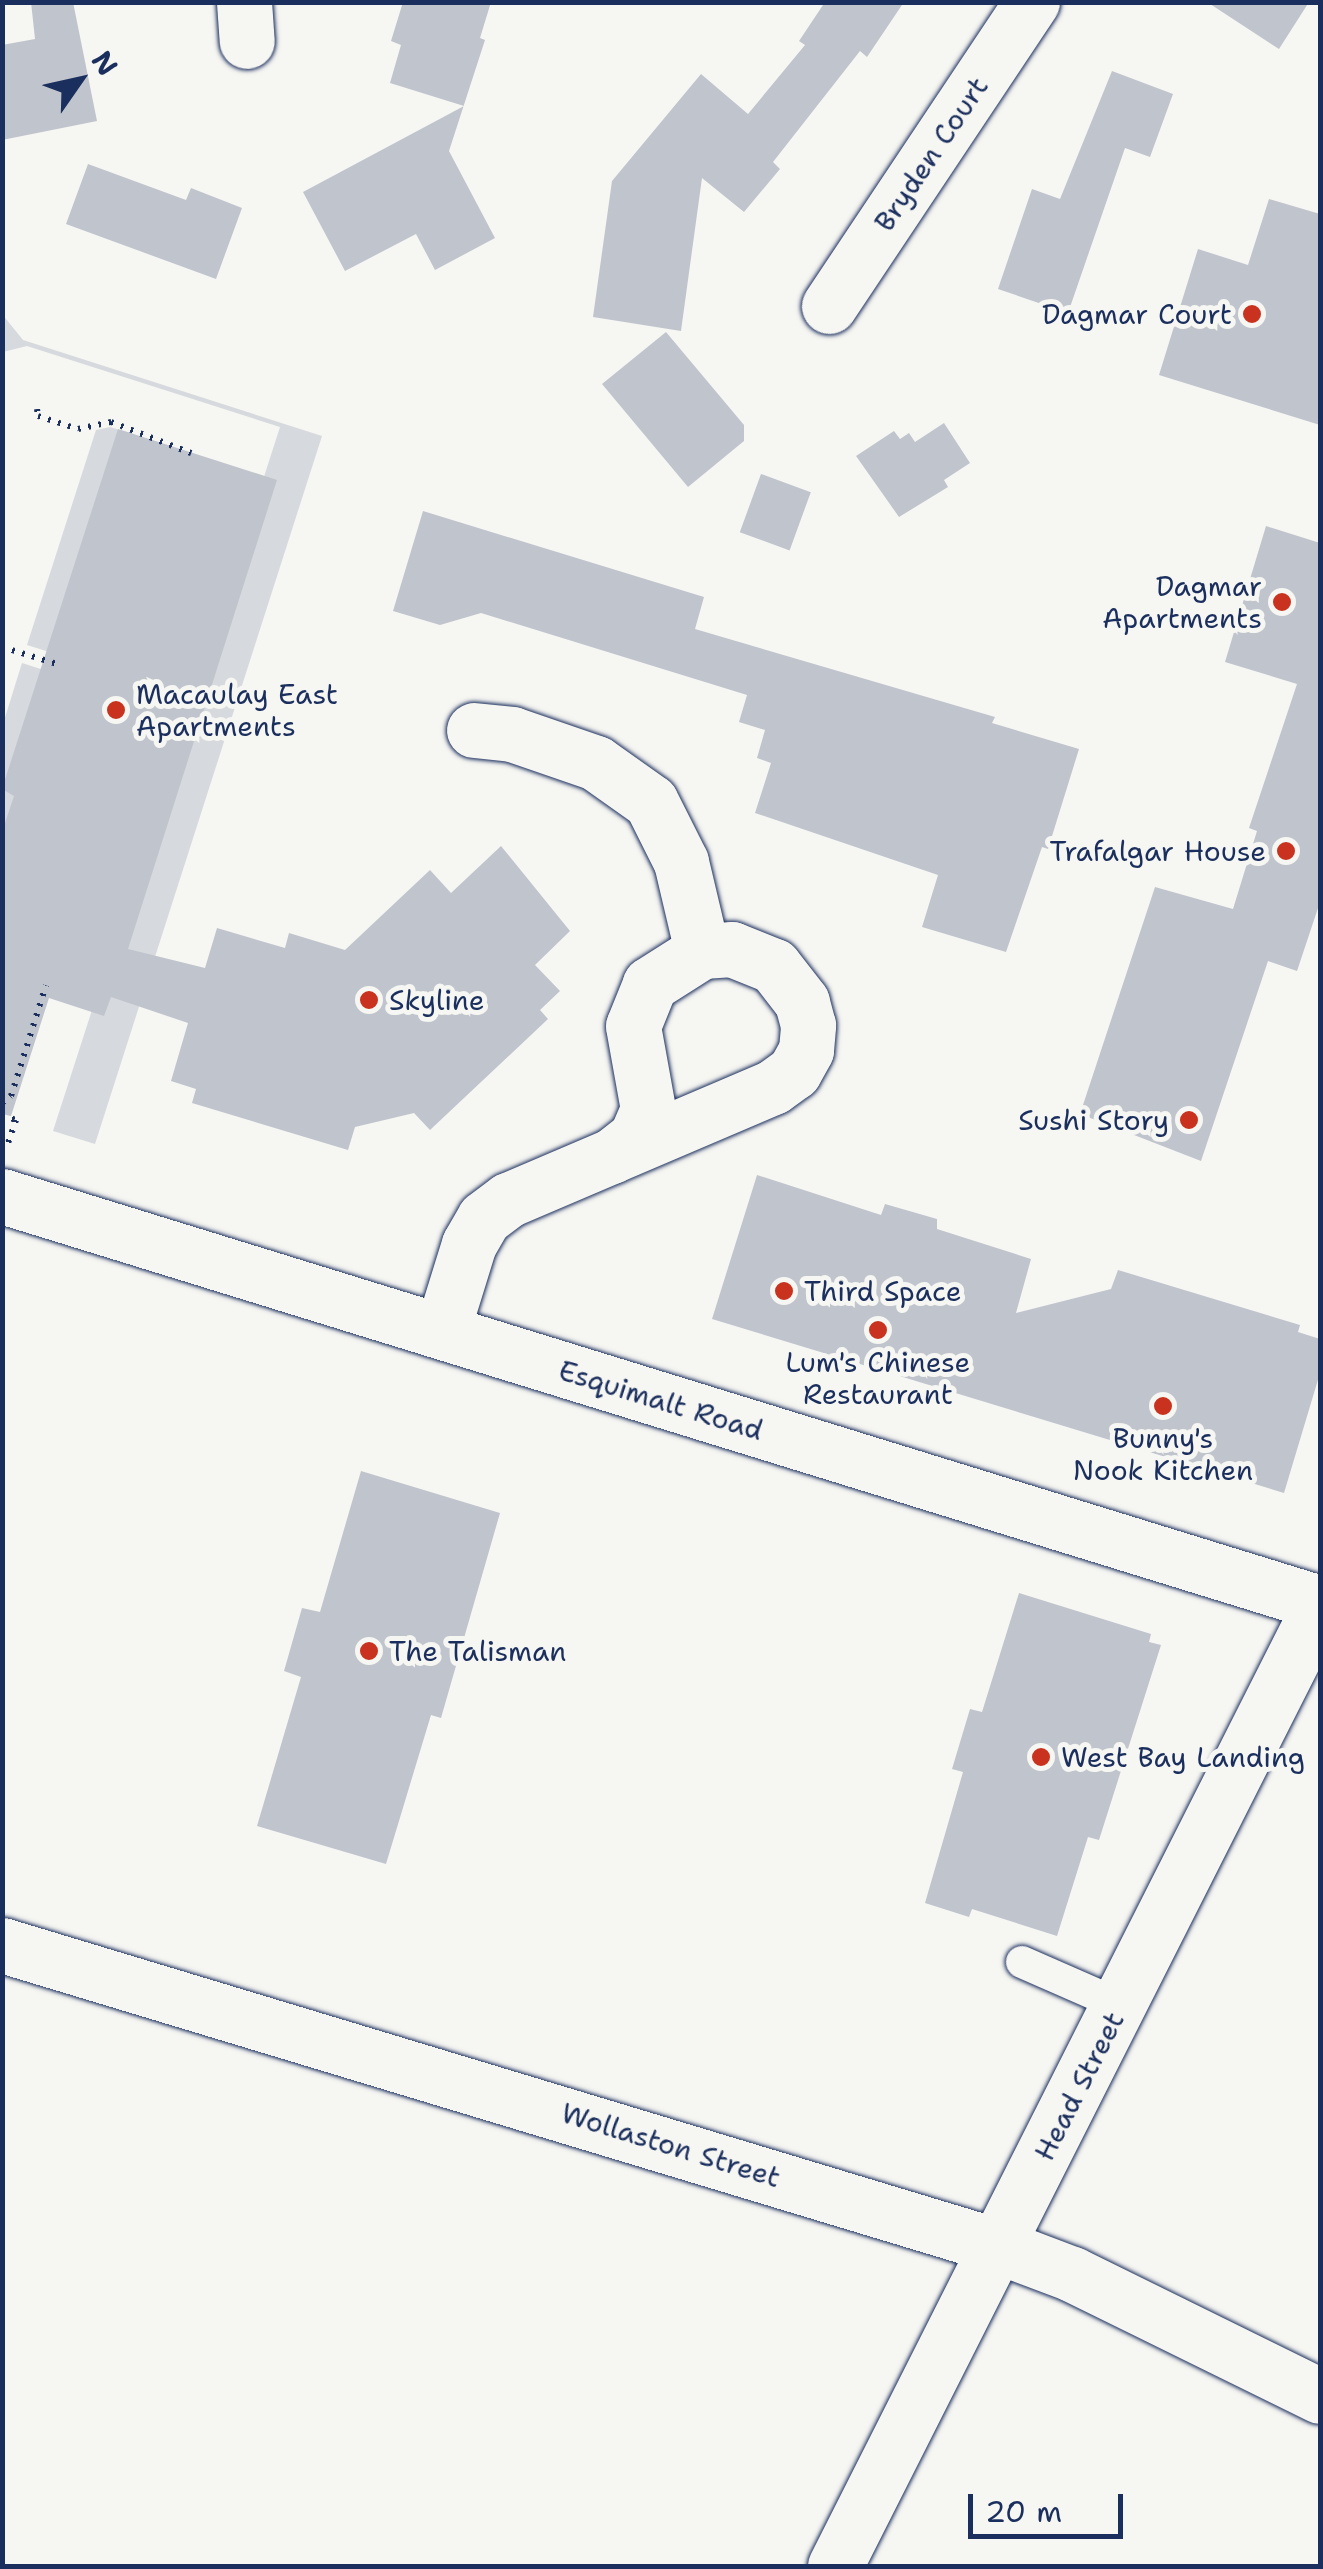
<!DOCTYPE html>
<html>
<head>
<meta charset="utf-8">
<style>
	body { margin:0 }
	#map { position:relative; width:1323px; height:2569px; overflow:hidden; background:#f6f6f2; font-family:"Shantell Sans",sans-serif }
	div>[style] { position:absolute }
	.green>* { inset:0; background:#d6d9dd }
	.building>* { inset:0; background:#c0c4cd; transform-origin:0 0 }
	.path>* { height:6px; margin-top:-3px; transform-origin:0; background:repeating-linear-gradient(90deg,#1b2f5e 0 2.5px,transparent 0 10.5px) }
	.roads { filter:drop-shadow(0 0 2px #1b2f5e) drop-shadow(0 0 2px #1b2f5e) }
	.service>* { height:32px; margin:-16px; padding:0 16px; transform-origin:16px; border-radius:16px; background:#f6f6f2 }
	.minor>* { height:55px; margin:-27.5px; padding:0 27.5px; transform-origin:27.5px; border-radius:27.5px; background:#f6f6f2 }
	.secondary>* { height:55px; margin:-27.5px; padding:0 27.5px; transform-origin:27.5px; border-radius:27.5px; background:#f6f6f2 }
	.dots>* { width:28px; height:28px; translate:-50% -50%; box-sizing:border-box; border:5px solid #f6f6f2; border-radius:50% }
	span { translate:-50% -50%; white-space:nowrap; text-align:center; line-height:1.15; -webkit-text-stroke:10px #f6f6f2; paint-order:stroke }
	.street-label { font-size:28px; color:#1b2f5e }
	.poi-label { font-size:28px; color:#1b2f5e }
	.right { translate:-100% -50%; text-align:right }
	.left { translate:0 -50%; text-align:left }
	.frame { position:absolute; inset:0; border:5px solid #1b2f5e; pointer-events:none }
	.north { position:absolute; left:30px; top:30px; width:100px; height:100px; -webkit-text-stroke:8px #f6f6f2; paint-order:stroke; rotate:56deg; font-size:28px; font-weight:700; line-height:40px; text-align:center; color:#1b2f5e }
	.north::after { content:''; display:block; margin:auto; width:35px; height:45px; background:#1b2f5e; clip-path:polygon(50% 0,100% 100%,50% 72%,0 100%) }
	.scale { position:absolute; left:968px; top:2494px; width:155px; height:45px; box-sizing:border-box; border:5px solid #1b2f5e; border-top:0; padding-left:12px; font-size:30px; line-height:35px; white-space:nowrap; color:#1b2f5e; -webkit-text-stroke:8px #f6f6f2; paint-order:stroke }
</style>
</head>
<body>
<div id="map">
	<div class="green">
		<div style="clip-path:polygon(2px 314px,23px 340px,322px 436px,95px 1144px,53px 1131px,280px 427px,27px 346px,3px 352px)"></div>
		<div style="clip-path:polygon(110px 427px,130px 433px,59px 655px,27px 645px,96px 430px)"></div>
		<div style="clip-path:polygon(22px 663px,53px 673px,3px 833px,3px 724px)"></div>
	</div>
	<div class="building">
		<div style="clip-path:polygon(31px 2px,73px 2px,97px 121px,2px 140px,2px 45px,35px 39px)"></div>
		<div style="clip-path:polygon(403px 2px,491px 2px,480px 38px,485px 40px,449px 151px,495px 238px,435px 270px,416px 234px,345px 271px,303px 192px,464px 106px,390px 83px,401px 45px,391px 41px)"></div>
		<div style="clip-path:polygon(825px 2px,904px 2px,867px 57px,860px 51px,773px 162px,780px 169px,744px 212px,702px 178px,681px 331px,593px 317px,612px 181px,701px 74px,748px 114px,805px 45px,799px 41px)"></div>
		<div style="clip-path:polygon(1207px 2px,1309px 2px,1279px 49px)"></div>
		<div style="clip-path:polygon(1112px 71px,1173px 94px,1150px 157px,1125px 148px,1068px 313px,998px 289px,1032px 189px,1060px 199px)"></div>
		<div style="clip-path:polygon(88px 164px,186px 200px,191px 188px,242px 208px,216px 279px,66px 224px)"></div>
		<div style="clip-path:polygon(1269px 199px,1320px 214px,1320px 425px,1159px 375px,1198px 249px,1248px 265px)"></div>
		<div style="clip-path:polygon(666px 332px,744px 425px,744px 441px,688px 487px,602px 384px)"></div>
		<div style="clip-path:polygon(944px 423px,970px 463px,944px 480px,948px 487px,899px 517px,856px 456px,894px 431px,900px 439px,909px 433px,915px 442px)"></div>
		<div style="clip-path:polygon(118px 429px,277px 480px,128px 949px,205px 968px,217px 928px,285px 948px,289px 933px,345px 950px,430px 870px,451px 893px,501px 846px,570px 931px,535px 965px,560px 991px,540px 1010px,548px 1019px,430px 1130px,414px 1113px,355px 1127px,348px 1150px,192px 1103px,196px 1089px,171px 1081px,188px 1023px,111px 997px,104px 1016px,49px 998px,11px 1116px,2px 1114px,2px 832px,14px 796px,2px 789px)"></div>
		<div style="left:761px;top:474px;width:53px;height:62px;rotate:20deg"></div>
		<div style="clip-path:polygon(423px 511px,704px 597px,695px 629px,995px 717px,992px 723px,1079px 749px,1048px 849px,1042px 847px,1006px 952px,922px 927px,938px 875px,755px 813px,771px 763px,757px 758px,765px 730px,739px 722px,747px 695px,481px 613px,440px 625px,393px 611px)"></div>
		<div style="clip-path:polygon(1266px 526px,1320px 543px,1320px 902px,1297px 971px,1268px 961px,1201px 1161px,1080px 1114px,1155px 887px,1233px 909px,1257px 831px,1249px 828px,1297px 684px,1225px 662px)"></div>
		<div style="clip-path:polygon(757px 1175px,881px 1215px,885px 1204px,937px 1219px,937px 1229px,1031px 1259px,1016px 1313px,1111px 1289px,1118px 1270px,1300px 1325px,1298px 1332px,1320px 1339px,1320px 1373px,1284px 1493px,712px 1319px)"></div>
		<div style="clip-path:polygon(361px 1471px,500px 1513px,441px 1718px,431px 1715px,386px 1864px,257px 1826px,301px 1677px,284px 1671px,302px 1608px,320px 1612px)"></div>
		<div style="clip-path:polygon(1019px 1593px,1151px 1634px,1149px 1642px,1161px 1645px,1099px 1840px,1088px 1837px,1057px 1936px,972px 1909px,969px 1917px,925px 1903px,963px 1772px,952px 1769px,970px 1709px,982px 1712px)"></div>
	</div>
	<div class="path">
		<div style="left:37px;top:409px;width:7px;rotate:82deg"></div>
		<div style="left:38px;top:416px;width:42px;rotate:18deg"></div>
		<div style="left:78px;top:429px;width:34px;rotate:-12deg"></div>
		<div style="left:111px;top:422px;width:86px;rotate:21.2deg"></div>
		<div style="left:2px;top:647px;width:58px;rotate:17.2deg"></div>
		<div style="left:2px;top:1103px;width:11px;rotate:-38deg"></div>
		<div style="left:11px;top:1096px;width:116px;rotate:-72.5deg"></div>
		<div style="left:2px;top:1115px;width:15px;rotate:20deg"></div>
		<div style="left:16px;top:1120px;width:24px;rotate:109deg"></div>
	</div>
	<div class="roads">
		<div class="service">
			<div style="left:1022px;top:1962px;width:107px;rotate:23.7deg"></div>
		</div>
		<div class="minor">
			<div style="left:244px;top:2px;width:39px;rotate:86deg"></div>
			<div style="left:829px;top:306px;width:366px;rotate:-56.3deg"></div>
			<div style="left:474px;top:730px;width:38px;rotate:6deg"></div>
			<div style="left:512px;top:734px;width:89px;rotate:19deg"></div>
			<div style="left:596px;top:763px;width:67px;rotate:35.3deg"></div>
			<div style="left:651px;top:802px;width:67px;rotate:63.4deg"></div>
			<div style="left:681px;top:862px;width:91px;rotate:76.7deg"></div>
			<div style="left:442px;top:1331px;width:91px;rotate:-72.8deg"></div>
			<div style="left:469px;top:1244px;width:30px;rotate:-60deg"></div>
			<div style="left:484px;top:1218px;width:30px;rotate:-37deg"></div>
			<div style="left:508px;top:1200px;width:288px;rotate:-23.1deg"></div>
			<div style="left:773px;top:1087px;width:26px;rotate:-36deg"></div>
			<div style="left:794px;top:1072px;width:25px;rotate:-61deg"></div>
			<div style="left:806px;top:1050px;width:25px;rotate:-85deg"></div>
			<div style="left:808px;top:1025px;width:24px;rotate:-105deg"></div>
			<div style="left:802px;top:1002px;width:46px;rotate:-127.9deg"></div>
			<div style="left:774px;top:966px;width:45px;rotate:-158deg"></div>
			<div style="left:732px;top:949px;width:30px;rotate:176deg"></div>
			<div style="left:702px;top:951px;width:62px;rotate:147.6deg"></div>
			<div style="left:650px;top:984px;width:45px;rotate:112deg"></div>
			<div style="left:633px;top:1026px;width:84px;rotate:79.8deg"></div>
			<div style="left:648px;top:1109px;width:30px;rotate:113deg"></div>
			<div style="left:636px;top:1137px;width:31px;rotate:142deg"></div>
			<div style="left:2px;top:1945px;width:1040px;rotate:16.82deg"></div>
			<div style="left:998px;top:2246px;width:79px;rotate:20.7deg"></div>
			<div style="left:1072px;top:2274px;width:276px;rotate:26.2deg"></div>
			<div style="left:835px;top:2566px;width:1076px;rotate:-63.22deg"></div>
		</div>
		<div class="secondary">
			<div style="left:2px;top:1196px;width:1379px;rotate:17.16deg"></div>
		</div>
	</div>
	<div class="dots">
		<div style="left:1252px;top:314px;background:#c8321e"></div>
		<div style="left:1282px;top:602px;background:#c8321e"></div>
		<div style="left:116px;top:710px;background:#c8321e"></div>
		<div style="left:1286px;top:851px;background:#c8321e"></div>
		<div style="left:369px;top:1000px;background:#c8321e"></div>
		<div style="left:1189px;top:1120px;background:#c8321e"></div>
		<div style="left:784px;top:1291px;background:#c8321e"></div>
		<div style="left:878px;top:1330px;background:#c8321e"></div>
		<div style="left:1163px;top:1406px;background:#c8321e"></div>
		<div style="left:369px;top:1651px;background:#c8321e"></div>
		<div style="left:1041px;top:1757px;background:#c8321e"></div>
	</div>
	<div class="street-label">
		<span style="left:931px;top:154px;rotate:-56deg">Bryden Court</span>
		<span style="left:661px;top:1400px;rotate:17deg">Esquimalt Road</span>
		<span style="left:1079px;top:2086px;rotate:-63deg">Head Street</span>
		<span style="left:671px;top:2145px;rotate:17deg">Wollaston Street</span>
	</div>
	<div class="poi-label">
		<span class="right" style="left:1232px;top:314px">Dagmar Court</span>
		<span class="right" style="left:1262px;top:602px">Dagmar<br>Apartments</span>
		<span class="left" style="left:136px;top:710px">Macaulay East<br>Apartments</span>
		<span class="right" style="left:1266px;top:851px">Trafalgar House</span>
		<span class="left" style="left:389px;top:1000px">Skyline</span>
		<span class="right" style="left:1169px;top:1120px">Sushi Story</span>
		<span class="left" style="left:804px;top:1291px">Third Space</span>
		<span style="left:878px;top:1378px">Lum's Chinese<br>Restaurant</span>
		<span style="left:1163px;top:1454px">Bunny's<br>Nook Kitchen</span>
		<span class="left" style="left:389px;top:1651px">The Talisman</span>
		<span class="left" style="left:1061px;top:1757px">West Bay Landing</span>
	</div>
	<div class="frame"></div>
	<div class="north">N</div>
	<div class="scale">20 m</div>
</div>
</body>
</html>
